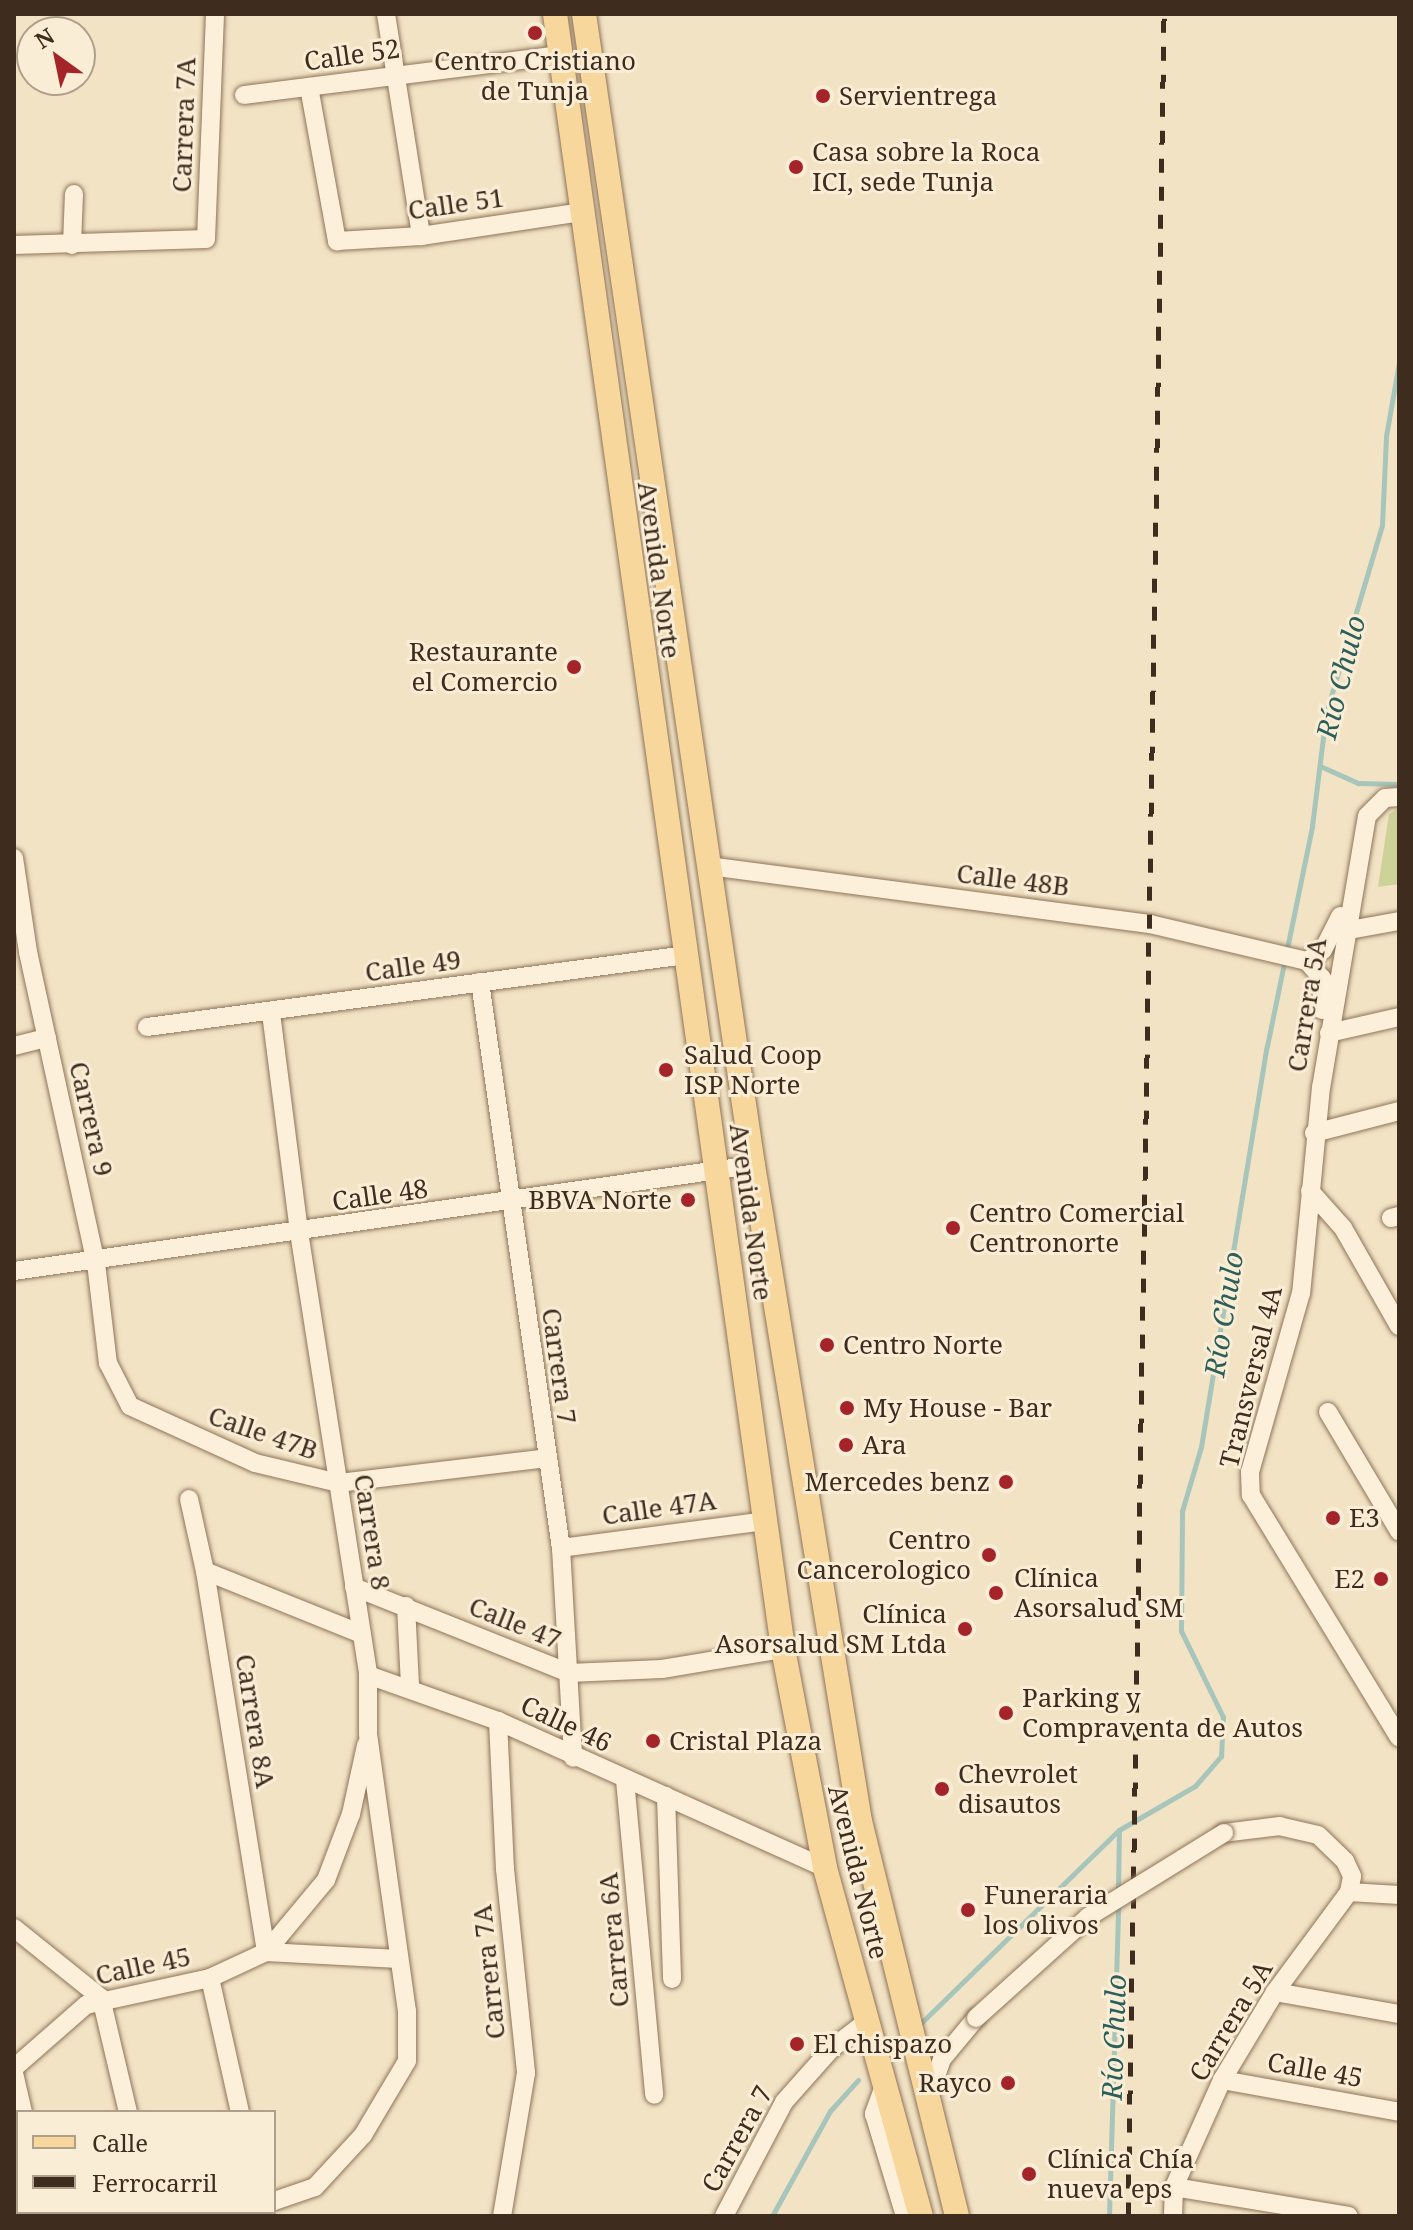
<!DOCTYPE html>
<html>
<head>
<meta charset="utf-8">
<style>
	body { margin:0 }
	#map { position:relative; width:1413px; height:2230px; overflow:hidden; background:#f2e3c5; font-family:"Noto Serif",serif }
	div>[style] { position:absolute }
	.green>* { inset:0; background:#cdd298 }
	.stream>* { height:5px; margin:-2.5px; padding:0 2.5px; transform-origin:2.5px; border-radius:2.5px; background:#a7c5bb }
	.roads { filter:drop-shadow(0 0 2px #8f7459) drop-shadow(0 0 2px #8f7459) }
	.minor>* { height:18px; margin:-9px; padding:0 9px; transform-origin:9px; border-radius:9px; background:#fcf0da }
	.major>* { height:24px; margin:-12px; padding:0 12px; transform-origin:12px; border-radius:12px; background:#f7d79b }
	.rail>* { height:5px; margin-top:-2.5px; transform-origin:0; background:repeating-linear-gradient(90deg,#3e2c1e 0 14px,transparent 0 28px) }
	.bridges { filter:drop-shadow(0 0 2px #8f7459) drop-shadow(0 0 2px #8f7459) }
	.minor-bridge>* { height:18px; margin:-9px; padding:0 9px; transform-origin:9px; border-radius:9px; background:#fcf0da }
	.dots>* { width:22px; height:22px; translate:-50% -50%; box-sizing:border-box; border:4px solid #f9edd6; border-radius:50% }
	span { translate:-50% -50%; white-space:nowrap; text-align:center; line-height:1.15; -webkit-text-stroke:6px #f9edd6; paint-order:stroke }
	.street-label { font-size:26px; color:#3e2c1e }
	.poi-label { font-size:26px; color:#3e2c1e }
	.left { translate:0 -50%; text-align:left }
	.right { translate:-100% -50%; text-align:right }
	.water-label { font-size:28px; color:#2c5f5a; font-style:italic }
	.frame { position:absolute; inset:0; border:16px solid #3e2c1e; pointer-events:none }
	.legend { position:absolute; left:16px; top:2110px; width:260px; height:104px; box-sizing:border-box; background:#f9edd6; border:2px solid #aea08c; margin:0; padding:10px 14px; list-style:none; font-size:24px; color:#3e2c1e }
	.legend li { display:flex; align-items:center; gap:16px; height:40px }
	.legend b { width:40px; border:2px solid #aea08c }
	.north { position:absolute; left:16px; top:16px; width:80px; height:80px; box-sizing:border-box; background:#f9edd6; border:2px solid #aea08c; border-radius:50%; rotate:327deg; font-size:22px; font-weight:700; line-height:32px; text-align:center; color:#3e2c1e }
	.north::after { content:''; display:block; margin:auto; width:28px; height:36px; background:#a42429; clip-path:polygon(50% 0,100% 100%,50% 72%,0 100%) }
</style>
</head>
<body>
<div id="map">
	<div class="green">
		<div style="clip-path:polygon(1399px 808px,1399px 884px,1378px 887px,1389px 814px)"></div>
	</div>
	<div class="stream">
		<div style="left:1320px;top:766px;width:42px;rotate:24.1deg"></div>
		<div style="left:1358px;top:783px;width:41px;rotate:1.4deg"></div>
		<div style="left:1118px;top:1891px;width:61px;rotate:-89.1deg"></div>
		<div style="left:1119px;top:1830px;width:88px;rotate:-30.1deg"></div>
		<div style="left:1195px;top:1786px;width:40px;rotate:-49deg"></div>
		<div style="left:1221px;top:1756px;width:39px;rotate:-87deg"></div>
		<div style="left:1223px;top:1717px;width:96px;rotate:-116deg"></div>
		<div style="left:1181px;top:1631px;width:120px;rotate:-89.5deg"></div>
		<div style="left:1182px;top:1511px;width:67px;rotate:-73.5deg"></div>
		<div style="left:1201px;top:1447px;width:406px;rotate:-80.7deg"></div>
		<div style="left:1267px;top:1046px;width:225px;rotate:-78.4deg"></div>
		<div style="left:1312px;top:826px;width:114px;rotate:-82.9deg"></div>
		<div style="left:1326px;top:713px;width:196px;rotate:-73.4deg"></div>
		<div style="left:1382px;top:525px;width:89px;rotate:-87.4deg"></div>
		<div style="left:1386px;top:436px;width:75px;rotate:-80deg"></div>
		<div style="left:921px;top:2023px;width:275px;rotate:-44.3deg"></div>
		<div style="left:772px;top:2216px;width:120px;rotate:-61.1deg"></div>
		<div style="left:830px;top:2111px;width:42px;rotate:-47.9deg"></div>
		<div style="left:1109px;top:2216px;width:311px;rotate:-88.3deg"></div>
	</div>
	<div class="roads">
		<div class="minor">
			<div style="left:386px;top:14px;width:225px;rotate:81deg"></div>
			<div style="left:309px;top:87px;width:157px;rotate:79.7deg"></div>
			<div style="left:337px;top:241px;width:84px;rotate:-3.4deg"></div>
			<div style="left:421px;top:236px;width:162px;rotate:-8.5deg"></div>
			<div style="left:244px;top:95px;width:320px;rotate:-7.2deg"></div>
			<div style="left:14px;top:245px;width:192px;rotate:-1.8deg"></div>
			<div style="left:206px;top:239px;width:225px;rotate:-87.7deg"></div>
			<div style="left:72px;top:245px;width:51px;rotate:-87.8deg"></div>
			<div style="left:1399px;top:797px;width:14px;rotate:176deg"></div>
			<div style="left:1385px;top:798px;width:25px;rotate:135deg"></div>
			<div style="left:1367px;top:816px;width:275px;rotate:99.6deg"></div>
			<div style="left:1321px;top:1087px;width:207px;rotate:95.5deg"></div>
			<div style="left:1301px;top:1293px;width:186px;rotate:105.9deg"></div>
			<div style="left:1250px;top:1472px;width:23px;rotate:88deg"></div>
			<div style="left:1251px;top:1495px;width:284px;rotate:58.6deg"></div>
			<div style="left:14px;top:858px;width:95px;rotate:81.5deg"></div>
			<div style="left:28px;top:952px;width:318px;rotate:77.7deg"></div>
			<div style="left:96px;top:1263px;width:101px;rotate:83.2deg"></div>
			<div style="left:108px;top:1363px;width:48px;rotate:62.9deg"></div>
			<div style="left:130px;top:1406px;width:137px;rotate:24.5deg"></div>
			<div style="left:255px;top:1463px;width:85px;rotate:13.5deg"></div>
			<div style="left:338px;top:1483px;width:210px;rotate:-6.8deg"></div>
			<div style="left:709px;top:866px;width:445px;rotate:7.5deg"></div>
			<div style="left:1150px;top:924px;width:161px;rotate:13.3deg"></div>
			<div style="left:1307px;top:961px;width:23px;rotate:49deg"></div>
			<div style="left:1322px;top:978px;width:32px;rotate:90deg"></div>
			<div style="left:1344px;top:931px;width:56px;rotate:-10.3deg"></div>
			<div style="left:1307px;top:961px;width:19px;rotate:-35deg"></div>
			<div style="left:1323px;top:950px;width:38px;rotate:-63deg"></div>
			<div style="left:480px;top:982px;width:572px;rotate:81.86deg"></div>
			<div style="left:561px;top:1548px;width:210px;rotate:86.7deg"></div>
			<div style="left:271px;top:1013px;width:221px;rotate:82.7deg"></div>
			<div style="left:299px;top:1232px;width:448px;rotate:81.1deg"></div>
			<div style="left:368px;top:1675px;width:59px;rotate:90deg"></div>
			<div style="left:368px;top:1734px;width:280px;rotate:82deg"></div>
			<div style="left:407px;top:2011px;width:50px;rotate:90deg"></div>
			<div style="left:407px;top:2061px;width:86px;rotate:120.7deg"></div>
			<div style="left:363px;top:2135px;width:71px;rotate:132.7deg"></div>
			<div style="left:315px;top:2187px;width:43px;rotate:161.1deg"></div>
			<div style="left:147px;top:1027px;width:544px;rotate:-7.61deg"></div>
			<div style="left:1329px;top:1033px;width:72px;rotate:-12.9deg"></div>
			<div style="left:14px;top:1046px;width:34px;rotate:-14deg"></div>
			<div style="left:1314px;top:1133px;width:88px;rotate:-14.5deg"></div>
			<div style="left:1310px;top:1191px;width:50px;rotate:48.3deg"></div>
			<div style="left:1343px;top:1228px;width:113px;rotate:60.3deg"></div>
			<div style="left:1391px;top:1218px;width:8px;rotate:-14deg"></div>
			<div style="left:14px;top:1271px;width:747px;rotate:-8.16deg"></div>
			<div style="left:1328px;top:1412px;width:139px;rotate:59.2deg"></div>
			<div style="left:189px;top:1499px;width:74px;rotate:77.5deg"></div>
			<div style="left:205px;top:1571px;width:386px;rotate:80.9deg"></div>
			<div style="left:561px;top:1548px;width:206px;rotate:-7.5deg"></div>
			<div style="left:205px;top:1571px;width:169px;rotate:21.9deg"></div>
			<div style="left:354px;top:1587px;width:232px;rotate:21.8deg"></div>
			<div style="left:569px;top:1673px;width:93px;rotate:-2.5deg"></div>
			<div style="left:662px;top:1669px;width:123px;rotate:-9.4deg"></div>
			<div style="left:406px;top:1606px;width:80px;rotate:87.1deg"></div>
			<div style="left:368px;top:1675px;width:138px;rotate:19.5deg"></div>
			<div style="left:498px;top:1721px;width:359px;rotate:24.2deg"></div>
			<div style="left:498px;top:1721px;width:148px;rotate:87.3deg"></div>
			<div style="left:505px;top:1869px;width:205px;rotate:84.1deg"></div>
			<div style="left:526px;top:2073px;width:145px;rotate:99.5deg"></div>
			<div style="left:625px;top:1780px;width:316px;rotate:84.7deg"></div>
			<div style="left:666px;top:1796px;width:183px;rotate:88.1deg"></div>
			<div style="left:1349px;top:1892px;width:50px;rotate:3.4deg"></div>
			<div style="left:14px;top:1928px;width:112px;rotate:38.8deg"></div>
			<div style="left:101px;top:1998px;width:117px;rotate:76.7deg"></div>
			<div style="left:266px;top:1952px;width:133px;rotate:3deg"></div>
			<div style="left:210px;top:1978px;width:137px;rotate:77.4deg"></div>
			<div style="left:1275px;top:1992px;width:126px;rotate:10.1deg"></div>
			<div style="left:14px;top:2068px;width:96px;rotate:-41.2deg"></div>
			<div style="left:86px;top:2005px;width:127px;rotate:-12.3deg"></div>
			<div style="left:210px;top:1978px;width:62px;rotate:-24.9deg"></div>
			<div style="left:266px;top:1952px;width:94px;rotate:-50.2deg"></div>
			<div style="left:326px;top:1880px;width:71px;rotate:-69.3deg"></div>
			<div style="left:351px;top:1814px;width:71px;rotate:-77.7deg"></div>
			<div style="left:14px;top:2073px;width:40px;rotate:77deg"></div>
			<div style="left:1222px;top:2080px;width:180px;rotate:10.2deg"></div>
			<div style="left:884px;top:2086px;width:30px;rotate:110deg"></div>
			<div style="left:874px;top:2114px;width:107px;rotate:73.1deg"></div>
			<div style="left:928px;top:2099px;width:42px;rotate:-70.7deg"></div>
			<div style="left:942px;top:2059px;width:53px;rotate:-50.3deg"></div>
			<div style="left:1174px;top:2187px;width:177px;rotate:9.4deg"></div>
			<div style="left:45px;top:2212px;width:4px;rotate:76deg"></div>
			<div style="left:152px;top:2212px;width:4px;rotate:76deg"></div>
			<div style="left:229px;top:2216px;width:11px;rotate:-22deg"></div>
			<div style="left:724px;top:2216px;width:129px;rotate:-62.2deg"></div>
			<div style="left:784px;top:2102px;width:71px;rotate:-48.4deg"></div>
			<div style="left:831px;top:2049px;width:44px;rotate:-37.6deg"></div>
			<div style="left:1173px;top:2216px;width:29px;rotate:-88deg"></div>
			<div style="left:1174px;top:2187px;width:117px;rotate:-65.8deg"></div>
			<div style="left:1222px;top:2080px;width:103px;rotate:-58.9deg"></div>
			<div style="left:1275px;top:1992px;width:124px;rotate:-53.5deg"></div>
			<div style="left:1349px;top:1892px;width:16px;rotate:-79deg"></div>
			<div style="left:1352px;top:1876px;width:17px;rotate:-115deg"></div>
			<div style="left:1345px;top:1861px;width:37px;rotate:-136deg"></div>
			<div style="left:1318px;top:1835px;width:39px;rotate:-167deg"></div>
			<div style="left:1280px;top:1826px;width:56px;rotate:172.9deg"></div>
		</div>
		<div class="major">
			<div style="left:555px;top:14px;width:1651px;rotate:82.06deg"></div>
			<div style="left:783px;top:1649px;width:223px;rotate:79.1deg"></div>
			<div style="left:825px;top:1868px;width:361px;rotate:74.6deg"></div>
			<div style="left:584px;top:14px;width:1163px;rotate:81.65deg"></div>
			<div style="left:753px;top:1165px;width:665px;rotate:80.74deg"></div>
			<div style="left:860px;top:1821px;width:407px;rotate:76.2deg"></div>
		</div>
	</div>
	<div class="rail">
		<div style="left:1128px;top:2216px;width:2202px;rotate:-89.06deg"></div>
	</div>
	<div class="bridges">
		<div class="minor-bridge">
			<div style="left:976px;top:2018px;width:151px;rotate:-42deg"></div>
			<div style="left:1088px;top:1917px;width:160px;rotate:-31.7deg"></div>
		</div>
	</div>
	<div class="dots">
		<div style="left:535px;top:33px;background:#a42429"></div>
		<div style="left:823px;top:96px;background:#a42429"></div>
		<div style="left:796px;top:167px;background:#a42429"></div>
		<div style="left:574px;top:667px;background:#a42429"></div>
		<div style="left:666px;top:1070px;background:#a42429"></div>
		<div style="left:688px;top:1200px;background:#a42429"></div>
		<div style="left:953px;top:1228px;background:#a42429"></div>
		<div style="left:827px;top:1345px;background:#a42429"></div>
		<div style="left:847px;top:1408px;background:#a42429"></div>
		<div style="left:846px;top:1445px;background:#a42429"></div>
		<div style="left:1006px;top:1482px;background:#a42429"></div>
		<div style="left:1333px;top:1518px;background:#a42429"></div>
		<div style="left:989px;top:1555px;background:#a42429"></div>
		<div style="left:1381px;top:1579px;background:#a42429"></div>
		<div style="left:996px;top:1593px;background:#a42429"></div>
		<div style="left:965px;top:1629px;background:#a42429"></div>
		<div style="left:1006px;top:1713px;background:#a42429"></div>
		<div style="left:653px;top:1741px;background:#a42429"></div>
		<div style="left:942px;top:1789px;background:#a42429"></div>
		<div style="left:968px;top:1910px;background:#a42429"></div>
		<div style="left:797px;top:2044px;background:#a42429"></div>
		<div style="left:1008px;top:2083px;background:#a42429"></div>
		<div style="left:1029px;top:2174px;background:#a42429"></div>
	</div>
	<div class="street-label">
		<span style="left:352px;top:55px;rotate:-8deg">Calle 52</span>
		<span style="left:184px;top:125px;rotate:-88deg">Carrera 7A</span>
		<span style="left:456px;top:204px;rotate:-8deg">Calle 51</span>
		<span style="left:659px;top:570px;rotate:82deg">Avenida Norte</span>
		<span style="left:1013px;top:880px;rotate:7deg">Calle 48B</span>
		<span style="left:413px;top:966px;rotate:-8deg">Calle 49</span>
		<span style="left:1307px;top:1005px;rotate:-81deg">Carrera 5A</span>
		<span style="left:91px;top:1119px;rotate:77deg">Carrera 9</span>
		<span style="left:380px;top:1195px;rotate:-8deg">Calle 48</span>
		<span style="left:751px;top:1212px;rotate:82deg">Avenida Norte</span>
		<span style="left:559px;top:1366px;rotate:82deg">Carrera 7</span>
		<span style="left:1251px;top:1377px;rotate:-76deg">Transversal 4A</span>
		<span style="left:263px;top:1433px;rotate:19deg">Calle 47B</span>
		<span style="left:659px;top:1508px;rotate:-8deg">Calle 47A</span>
		<span style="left:372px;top:1532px;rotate:81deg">Carrera 8</span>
		<span style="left:515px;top:1623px;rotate:22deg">Calle 47</span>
		<span style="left:255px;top:1721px;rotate:81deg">Carrera 8A</span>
		<span style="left:566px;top:1724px;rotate:25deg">Calle 46</span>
		<span style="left:858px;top:1872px;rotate:76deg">Avenida Norte</span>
		<span style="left:614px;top:1940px;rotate:-95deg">Carrera 6A</span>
		<span style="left:143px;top:1966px;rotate:-12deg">Calle 45</span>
		<span style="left:489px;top:1972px;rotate:-96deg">Carrera 7A</span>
		<span style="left:1231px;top:2021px;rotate:-59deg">Carrera 5A</span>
		<span style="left:1315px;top:2070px;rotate:10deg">Calle 45</span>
		<span style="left:737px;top:2139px;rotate:-61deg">Carrera 7</span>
	</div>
	<div class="poi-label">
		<span style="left:535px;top:76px">Centro Cristiano<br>de Tunja</span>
		<span class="left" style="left:839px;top:96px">Servientrega</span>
		<span class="left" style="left:812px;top:167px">Casa sobre la Roca<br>ICI, sede Tunja</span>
		<span class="right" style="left:558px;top:667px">Restaurante<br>el Comercio</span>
		<span class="left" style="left:684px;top:1070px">Salud Coop<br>ISP Norte</span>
		<span class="right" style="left:672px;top:1200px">BBVA Norte</span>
		<span class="left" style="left:969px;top:1228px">Centro Comercial<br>Centronorte</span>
		<span class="left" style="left:843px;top:1345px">Centro Norte</span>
		<span class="left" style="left:863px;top:1408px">My House - Bar</span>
		<span class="left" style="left:862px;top:1445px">Ara</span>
		<span class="right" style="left:990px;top:1482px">Mercedes benz</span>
		<span class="left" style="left:1349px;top:1518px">E3</span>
		<span class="right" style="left:971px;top:1555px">Centro<br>Cancerologico</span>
		<span class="left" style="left:1014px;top:1593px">Clínica<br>Asorsalud SM</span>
		<span class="right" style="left:1365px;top:1579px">E2</span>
		<span class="right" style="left:947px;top:1629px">Clínica<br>Asorsalud SM Ltda</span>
		<span class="left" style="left:1022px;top:1713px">Parking y<br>Compraventa de Autos</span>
		<span class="left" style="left:669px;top:1741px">Cristal Plaza</span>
		<span class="left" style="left:958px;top:1789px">Chevrolet<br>disautos</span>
		<span class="left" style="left:984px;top:1910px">Funeraria<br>los olivos</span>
		<span class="left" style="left:813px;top:2044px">El chispazo</span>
		<span class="right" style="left:992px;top:2083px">Rayco</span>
		<span class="left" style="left:1047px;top:2174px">Clínica Chía<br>nueva eps</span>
	</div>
	<div class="water-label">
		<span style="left:1340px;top:677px;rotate:-76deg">Río Chulo</span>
		<span style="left:1223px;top:1314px;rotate:-81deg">Río Chulo</span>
		<span style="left:1113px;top:2037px;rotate:-88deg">Río Chulo</span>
	</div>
	<div class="frame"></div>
	<ul class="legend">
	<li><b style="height:10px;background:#f7d79b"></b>Calle</li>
	<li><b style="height:10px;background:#3e2c1e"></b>Ferrocarril</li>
	</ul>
	<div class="north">N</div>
</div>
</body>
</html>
